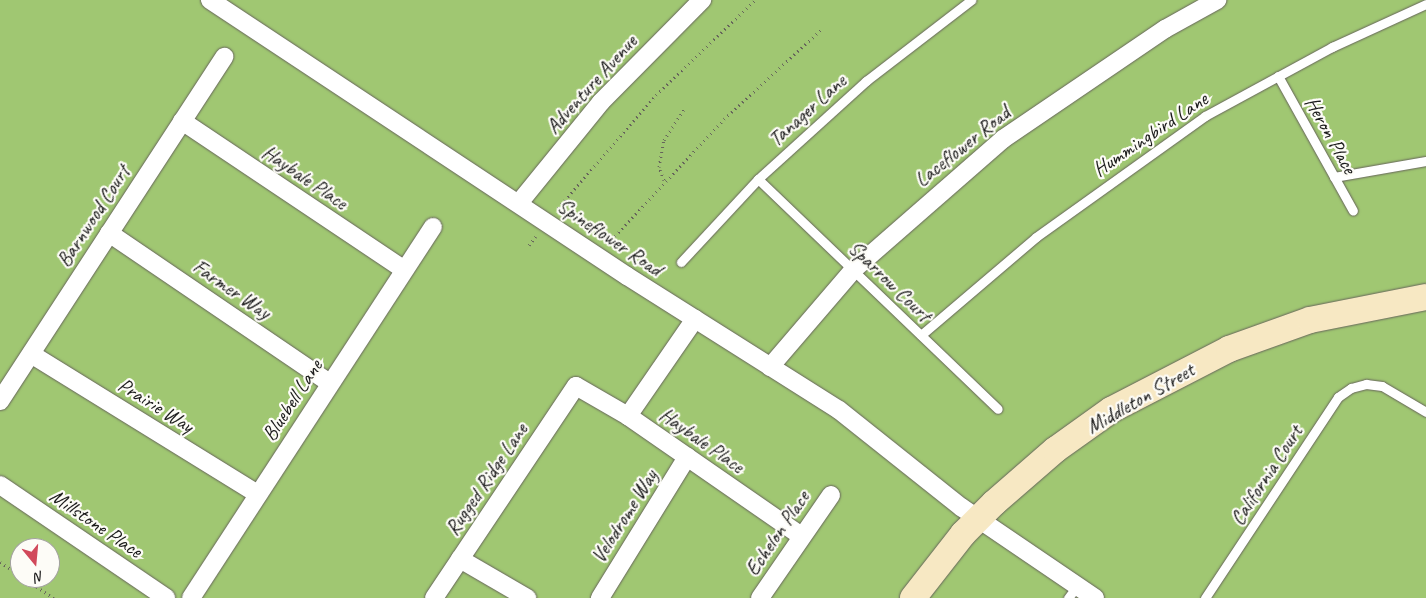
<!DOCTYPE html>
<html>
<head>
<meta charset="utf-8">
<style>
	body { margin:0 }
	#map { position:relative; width:1426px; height:598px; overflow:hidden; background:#eee9cf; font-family:Caveat,sans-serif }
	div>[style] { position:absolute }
	.green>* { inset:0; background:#a0c772 }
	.path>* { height:3px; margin-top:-1.5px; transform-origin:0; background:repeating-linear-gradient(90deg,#66645b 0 1px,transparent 0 5px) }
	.roads { filter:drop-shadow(0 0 1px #66645b) drop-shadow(0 0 1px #66645b) }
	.lane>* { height:9px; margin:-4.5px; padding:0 4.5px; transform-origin:4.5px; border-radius:4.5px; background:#fff }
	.street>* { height:18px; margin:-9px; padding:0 9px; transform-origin:9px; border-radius:9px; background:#fff }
	.secondary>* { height:26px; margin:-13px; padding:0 13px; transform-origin:13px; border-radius:13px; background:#f7e8c3 }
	span { translate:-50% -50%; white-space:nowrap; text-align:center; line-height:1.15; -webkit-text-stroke:4.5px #fdfcf7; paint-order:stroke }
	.street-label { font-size:21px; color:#1c1c1c }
	.north { position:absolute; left:10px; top:538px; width:50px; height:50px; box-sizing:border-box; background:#fdfcf7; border:1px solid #a3a29f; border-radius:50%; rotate:163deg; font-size:14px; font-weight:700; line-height:20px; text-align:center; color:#1c1c1c }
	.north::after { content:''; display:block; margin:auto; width:18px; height:22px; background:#d1495b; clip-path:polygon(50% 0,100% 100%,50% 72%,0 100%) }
</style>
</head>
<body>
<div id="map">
	<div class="green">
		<div style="clip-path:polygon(evenodd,0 0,1426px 0,1426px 598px,0 598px,0 0,20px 548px,50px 548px,50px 578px,20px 578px,20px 548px)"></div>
	</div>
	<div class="path">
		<div style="left:664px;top:180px;width:14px;rotate:-111deg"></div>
		<div style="left:659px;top:167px;width:27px;rotate:-80deg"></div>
		<div style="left:664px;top:140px;width:37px;rotate:-57deg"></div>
		<div style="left:558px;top:208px;width:150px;rotate:-49.1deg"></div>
		<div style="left:656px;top:95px;width:137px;rotate:-43.8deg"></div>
		<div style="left:615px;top:236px;width:160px;rotate:-47deg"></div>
		<div style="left:724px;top:119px;width:133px;rotate:-42.6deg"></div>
		<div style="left:529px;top:245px;width:11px;rotate:-52deg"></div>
		<div style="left:0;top:562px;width:24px;rotate:33deg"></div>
		<div style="left:24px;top:578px;width:36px;rotate:34deg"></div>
	</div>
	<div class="roads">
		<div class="lane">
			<div style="left:1278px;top:76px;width:154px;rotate:60.9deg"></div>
			<div style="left:1334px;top:177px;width:93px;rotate:-9.9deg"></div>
			<div style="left:758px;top:179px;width:332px;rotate:43.8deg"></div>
			<div style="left:681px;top:262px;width:113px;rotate:-47.1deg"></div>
			<div style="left:758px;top:179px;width:146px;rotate:-42.2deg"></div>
			<div style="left:866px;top:81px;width:133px;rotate:-37.6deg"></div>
			<div style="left:921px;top:335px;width:151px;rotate:-40.4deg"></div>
			<div style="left:1036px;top:237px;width:208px;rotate:-35.6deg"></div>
			<div style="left:1205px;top:116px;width:145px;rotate:-28.5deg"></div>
			<div style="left:1332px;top:47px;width:103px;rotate:-24.6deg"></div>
			<div style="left:1068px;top:598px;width:15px;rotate:-53deg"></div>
			<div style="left:1205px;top:598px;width:241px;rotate:-56.5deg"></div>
			<div style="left:1338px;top:397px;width:16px;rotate:-35deg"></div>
			<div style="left:1351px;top:388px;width:16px;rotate:-15deg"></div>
			<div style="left:1366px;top:384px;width:16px;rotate:7deg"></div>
			<div style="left:1382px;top:386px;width:51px;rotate:30.6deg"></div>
		</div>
		<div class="street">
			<div style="left:210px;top:0;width:500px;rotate:33.5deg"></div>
			<div style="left:627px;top:276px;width:251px;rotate:32.3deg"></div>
			<div style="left:839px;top:410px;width:156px;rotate:38.5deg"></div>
			<div style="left:961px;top:507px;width:162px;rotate:34.2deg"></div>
			<div style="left:182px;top:121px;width:266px;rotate:33.8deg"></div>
			<div style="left:519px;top:203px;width:130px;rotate:-50.9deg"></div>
			<div style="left:601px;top:102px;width:144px;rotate:-45.3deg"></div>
			<div style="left:109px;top:233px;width:267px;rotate:34.2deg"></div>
			<div style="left:31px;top:354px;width:267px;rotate:31.7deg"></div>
			<div style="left:770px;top:367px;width:128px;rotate:-49.4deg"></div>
			<div style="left:853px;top:270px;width:199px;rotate:-41.1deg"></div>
			<div style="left:1003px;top:139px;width:196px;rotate:-34.2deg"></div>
			<div style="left:1165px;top:29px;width:60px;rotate:-29.1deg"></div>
			<div style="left:0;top:401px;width:411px;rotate:-56.9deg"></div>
			<div style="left:628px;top:416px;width:118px;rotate:-55.4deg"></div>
			<div style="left:0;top:485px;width:201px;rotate:34.2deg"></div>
			<div style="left:460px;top:559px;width:78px;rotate:30.2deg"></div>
			<div style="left:191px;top:598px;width:443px;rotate:-56.9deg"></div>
			<div style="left:434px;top:598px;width:255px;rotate:-56.2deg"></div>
			<div style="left:576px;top:386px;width:60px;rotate:30deg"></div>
			<div style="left:628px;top:416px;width:209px;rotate:34.7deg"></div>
			<div style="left:600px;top:598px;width:166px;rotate:-58.3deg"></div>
			<div style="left:760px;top:598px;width:125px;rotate:-55.4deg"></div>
		</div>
		<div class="secondary">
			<div style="left:913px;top:598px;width:81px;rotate:-52deg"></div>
			<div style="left:963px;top:534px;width:44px;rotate:-45deg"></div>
			<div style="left:994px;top:503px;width:81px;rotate:-41deg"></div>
			<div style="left:1055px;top:450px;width:69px;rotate:-35.5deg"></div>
			<div style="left:1111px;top:410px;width:133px;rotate:-27.3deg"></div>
			<div style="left:1229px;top:349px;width:86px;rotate:-19.7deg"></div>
			<div style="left:1310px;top:320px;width:118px;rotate:-11.2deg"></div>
		</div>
	</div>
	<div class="street-label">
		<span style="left:591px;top:84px;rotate:-48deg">Adventure Avenue</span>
		<span style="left:807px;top:110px;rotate:-42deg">Tanager Lane</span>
		<span style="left:1150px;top:134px;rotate:-34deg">Hummingbird Lane</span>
		<span style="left:1331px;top:135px;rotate:61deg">Heron Place</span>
		<span style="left:962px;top:146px;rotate:-39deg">Laceflower Road</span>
		<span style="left:305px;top:177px;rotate:34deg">Haybale Place</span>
		<span style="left:93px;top:216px;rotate:-57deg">Barnwood Court</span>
		<span style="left:610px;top:237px;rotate:34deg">Spineflower Road</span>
		<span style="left:890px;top:281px;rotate:44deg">Sparrow Court</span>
		<span style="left:232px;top:289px;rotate:34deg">Farmer Way</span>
		<span style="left:1140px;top:398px;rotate:-30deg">Middleton Street</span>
		<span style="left:292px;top:400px;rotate:-57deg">Bluebell Lane</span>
		<span style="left:156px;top:405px;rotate:32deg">Prairie Way</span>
		<span style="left:702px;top:440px;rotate:35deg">Haybale Place</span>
		<span style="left:1266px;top:475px;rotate:-57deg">California Court</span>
		<span style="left:486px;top:479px;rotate:-56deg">Rugged Ridge Lane</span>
		<span style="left:624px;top:516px;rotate:-58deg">Velodrome Way</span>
		<span style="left:96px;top:523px;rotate:34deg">Millstone Place</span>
		<span style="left:777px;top:533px;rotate:-56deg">Echelon Place</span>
	</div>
	<div class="north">N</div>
</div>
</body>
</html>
